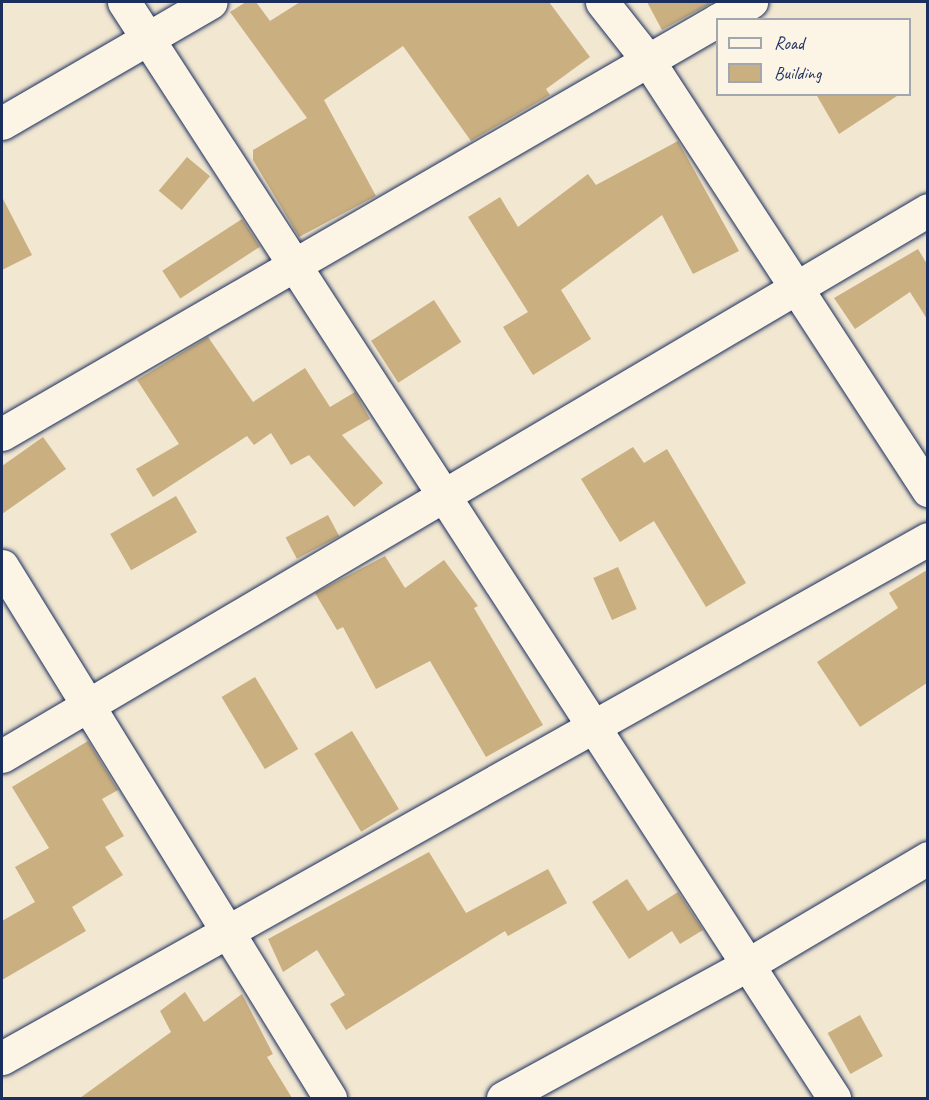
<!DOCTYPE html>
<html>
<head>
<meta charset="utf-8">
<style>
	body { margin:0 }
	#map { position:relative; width:929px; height:1100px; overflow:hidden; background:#f2e7d1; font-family:Caveat,sans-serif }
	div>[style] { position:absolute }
	.building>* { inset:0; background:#caaf80; transform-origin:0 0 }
	.roads { filter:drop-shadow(0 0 2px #1b2f5e) drop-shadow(0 0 2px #1b2f5e) }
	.minor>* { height:33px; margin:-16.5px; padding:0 16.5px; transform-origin:16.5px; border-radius:16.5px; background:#fcf5e5 }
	span { translate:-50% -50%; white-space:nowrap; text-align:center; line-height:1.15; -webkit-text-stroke:5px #fcf5e5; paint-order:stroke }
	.frame { position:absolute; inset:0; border:3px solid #1b2f5e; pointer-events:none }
	.legend { position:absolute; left:716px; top:18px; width:195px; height:78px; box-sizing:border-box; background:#fcf5e5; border:2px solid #a2a6af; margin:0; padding:8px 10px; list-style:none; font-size:18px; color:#1b2f5e }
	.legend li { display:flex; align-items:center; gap:12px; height:30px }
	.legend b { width:30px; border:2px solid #a2a6af }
</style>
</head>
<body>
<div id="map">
	<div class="building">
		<div style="clip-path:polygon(246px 2px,256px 2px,270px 21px,300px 2px,549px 2px,590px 57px,546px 89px,550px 95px,471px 141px,403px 46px,324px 100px,376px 196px,299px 237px,253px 160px,253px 150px,307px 118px,230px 12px)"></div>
		<div style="clip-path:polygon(647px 2px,713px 2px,662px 30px)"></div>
		<div style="clip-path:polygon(816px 94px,900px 94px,839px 134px)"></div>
		<div style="clip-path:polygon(678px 141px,739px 251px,693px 274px,662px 215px,561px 290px,591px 339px,533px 375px,503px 327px,528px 312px,468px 217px,500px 197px,518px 227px,588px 174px,596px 185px)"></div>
		<div style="left:187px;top:157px;width:30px;height:44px;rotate:40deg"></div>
		<div style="clip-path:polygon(2px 197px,32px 255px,2px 270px)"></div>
		<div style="left:242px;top:219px;width:33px;height:95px;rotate:57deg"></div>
		<div style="clip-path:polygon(918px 249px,927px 264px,927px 319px,910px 292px,855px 329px,834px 298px)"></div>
		<div style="left:434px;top:300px;width:50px;height:75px;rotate:57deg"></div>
		<div style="clip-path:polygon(208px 337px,253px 402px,305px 368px,330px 407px,355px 392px,370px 419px,342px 435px,383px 483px,354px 507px,309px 455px,291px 465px,271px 433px,254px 445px,247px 436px,153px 497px,136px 469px,179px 444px,137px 380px)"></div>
		<div style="clip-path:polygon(43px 437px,66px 469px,2px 514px,2px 466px)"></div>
		<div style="clip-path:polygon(633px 447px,644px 463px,667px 449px,746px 583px,706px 607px,654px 521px,620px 542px,581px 479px)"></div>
		<div style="left:176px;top:496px;width:42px;height:76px;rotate:60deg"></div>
		<div style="left:328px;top:515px;width:24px;height:48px;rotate:62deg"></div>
		<div style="clip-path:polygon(385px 556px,405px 588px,444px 560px,478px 606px,474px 608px,543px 725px,486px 757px,430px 661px,376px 689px,343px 627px,337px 630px,315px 593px)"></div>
		<div style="left:618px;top:567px;width:46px;height:27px;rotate:66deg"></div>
		<div style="clip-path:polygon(927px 570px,927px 683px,860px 727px,817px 662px,898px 608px,889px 593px)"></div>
		<div style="left:255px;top:677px;width:84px;height:39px;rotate:59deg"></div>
		<div style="left:352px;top:731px;width:91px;height:44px;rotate:59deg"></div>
		<div style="clip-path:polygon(88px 741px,118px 790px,102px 799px,124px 836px,105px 847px,123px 875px,72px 907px,86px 931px,2px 980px,2px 921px,35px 902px,15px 867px,49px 848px,12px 787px)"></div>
		<div style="clip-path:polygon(429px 852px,466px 913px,548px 869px,567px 903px,508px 936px,505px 931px,346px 1030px,330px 1004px,345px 995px,317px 950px,283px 972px,268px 939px)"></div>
		<div style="clip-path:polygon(627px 879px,648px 911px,678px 892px,703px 930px,680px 944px,672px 931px,629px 959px,592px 902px)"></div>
		<div style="clip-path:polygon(185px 992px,204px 1022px,242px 994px,273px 1054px,267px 1057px,292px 1098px,80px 1098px,171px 1032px,160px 1011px)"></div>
		<div style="left:860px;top:1015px;width:47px;height:37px;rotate:61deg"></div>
	</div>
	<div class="roads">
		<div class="minor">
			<div style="left:124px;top:2px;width:1306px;rotate:57.06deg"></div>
			<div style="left:602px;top:2px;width:73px;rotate:51.7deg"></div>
			<div style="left:647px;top:59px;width:515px;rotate:56.9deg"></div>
			<div style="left:718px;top:20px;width:38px;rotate:-29deg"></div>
			<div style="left:2px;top:123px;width:241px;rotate:-30.1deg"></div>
			<div style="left:2px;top:434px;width:827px;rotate:-30.04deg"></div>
			<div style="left:2px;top:566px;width:625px;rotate:58.34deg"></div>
			<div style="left:2px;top:756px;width:1075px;rotate:-30.52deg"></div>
			<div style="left:2px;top:1058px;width:1062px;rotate:-29.27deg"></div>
			<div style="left:503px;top:1098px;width:278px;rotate:-28.6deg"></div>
			<div style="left:747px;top:965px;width:210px;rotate:-30.6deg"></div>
		</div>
	</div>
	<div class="frame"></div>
	<ul class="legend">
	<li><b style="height:8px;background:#fcf5e5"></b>Road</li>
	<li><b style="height:16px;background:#caaf80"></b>Building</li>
	</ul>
</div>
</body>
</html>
